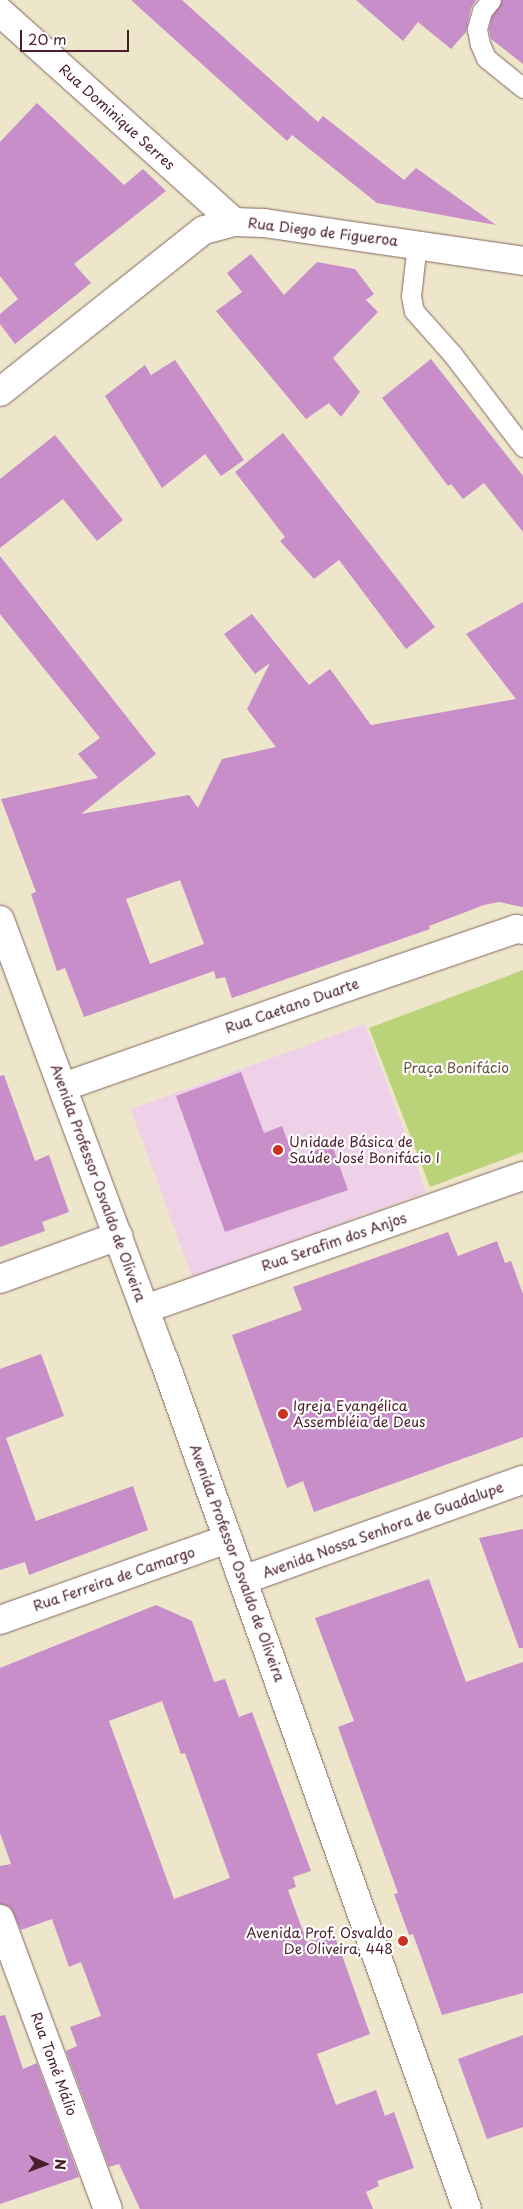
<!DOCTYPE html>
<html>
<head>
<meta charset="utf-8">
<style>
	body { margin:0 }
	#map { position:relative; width:523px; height:2209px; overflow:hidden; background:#eee6ca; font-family:"Playpen Sans",sans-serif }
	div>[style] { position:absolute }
	.built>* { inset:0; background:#eed0e8; transform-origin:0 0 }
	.green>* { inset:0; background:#bbd378 }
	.building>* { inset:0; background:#c78ec9 }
	.roads { filter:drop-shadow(0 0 1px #836563) drop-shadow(0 0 1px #836563) }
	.service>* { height:19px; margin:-9.5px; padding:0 9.5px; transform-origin:9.5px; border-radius:9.5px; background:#fff }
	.minor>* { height:28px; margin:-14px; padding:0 14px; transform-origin:14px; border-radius:14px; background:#fff }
	.tertiary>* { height:28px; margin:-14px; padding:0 14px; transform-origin:14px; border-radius:14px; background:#fff }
	.dots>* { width:14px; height:14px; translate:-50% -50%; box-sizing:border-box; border:2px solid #fff; border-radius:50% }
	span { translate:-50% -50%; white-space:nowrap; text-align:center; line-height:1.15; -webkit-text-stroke:4.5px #fff; paint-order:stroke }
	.street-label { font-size:14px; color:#4a1f2b }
	.park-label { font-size:14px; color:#6c5542 }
	.poi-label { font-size:14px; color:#4a1f2b }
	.left { translate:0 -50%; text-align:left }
	.right { translate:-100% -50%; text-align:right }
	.north { position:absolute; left:20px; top:2139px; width:50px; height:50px; -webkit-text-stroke:4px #fff; paint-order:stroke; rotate:92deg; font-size:14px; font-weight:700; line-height:20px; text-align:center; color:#4a1f2b }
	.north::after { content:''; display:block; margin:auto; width:18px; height:22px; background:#4a1f2b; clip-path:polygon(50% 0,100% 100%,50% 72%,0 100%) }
	.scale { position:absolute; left:20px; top:30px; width:109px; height:22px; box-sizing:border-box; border:2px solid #4a1f2b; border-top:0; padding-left:6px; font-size:15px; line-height:18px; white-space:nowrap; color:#4a1f2b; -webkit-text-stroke:4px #fff; paint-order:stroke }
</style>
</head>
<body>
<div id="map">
	<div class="built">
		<div style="left:365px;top:1024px;width:179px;height:249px;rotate:70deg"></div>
	</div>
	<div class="green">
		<div style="clip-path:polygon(523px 970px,523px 1152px,430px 1187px,369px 1028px)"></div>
	</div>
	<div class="building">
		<div style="clip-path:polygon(131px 0,182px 0,318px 122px,323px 116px,404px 180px,416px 168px,496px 225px,377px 203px,292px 135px,287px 141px)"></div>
		<div style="clip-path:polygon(356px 0,476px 0,471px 8px,466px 32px,451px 49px,418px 22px,403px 41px)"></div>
		<div style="clip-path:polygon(502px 0,523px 0,523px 64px,491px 39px,489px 29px,492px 16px)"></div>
		<div style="clip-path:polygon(37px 103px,124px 185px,143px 169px,166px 191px,74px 264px,91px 283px,15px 344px,0 324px,0 314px,18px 299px,0 276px,0 142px)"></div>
		<div style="clip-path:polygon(251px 254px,284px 295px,317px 262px,355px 269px,374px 294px,366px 300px,378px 312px,333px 358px,360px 392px,341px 417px,329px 403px,306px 419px,216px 311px,242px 292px,227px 273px)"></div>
		<div style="clip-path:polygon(431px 359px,523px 476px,523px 532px,484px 483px,463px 499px,451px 484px,448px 486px,382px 398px)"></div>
		<div style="clip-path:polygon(175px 360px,244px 460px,221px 476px,205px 454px,162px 488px,105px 396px,145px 365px,151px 375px)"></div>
		<div style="clip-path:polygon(283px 433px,435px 627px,406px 649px,339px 560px,314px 579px,280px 541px,285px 537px,235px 472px)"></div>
		<div style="clip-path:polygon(55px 435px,123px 520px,97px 541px,63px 499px,0 548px,0 479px)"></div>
		<div style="clip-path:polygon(evenodd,0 556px,156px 754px,81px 814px,189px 795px,198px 808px,222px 759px,276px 747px,247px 709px,270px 663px,255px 674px,224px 634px,252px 614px,309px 685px,330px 669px,371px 725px,516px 699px,466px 634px,523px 602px,523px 907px,499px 902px,484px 905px,429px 926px,430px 929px,232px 998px,225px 977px,216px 979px,214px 971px,84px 1017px,65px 968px,57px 971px,31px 894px,36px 892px,1px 799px,98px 778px,78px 754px,100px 738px,0 614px,0 556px,180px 880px,204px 944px,150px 964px,126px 899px,180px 880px)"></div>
		<div style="clip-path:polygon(241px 1072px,264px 1133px,282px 1126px,294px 1158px,332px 1145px,348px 1190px,225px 1232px,176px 1096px)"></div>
		<div style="clip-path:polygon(4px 1075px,35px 1161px,49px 1155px,69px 1212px,42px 1222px,45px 1231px,0 1247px,0 1076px)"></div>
		<div style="clip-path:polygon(448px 1232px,458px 1256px,497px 1241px,505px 1263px,511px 1261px,523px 1294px,523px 1437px,314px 1512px,303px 1481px,287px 1488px,232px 1335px,302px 1310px,293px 1287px)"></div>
		<div style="clip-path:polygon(41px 1354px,64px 1416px,6px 1438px,36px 1521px,133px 1486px,148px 1530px,29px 1575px,25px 1562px,0 1570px,0 1369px)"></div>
		<div style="clip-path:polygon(523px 1529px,523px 1648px,519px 1648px,479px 1538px)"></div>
		<div style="clip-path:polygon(429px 1579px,466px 1682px,523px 1662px,523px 1993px,442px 2015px,413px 1934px,409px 1935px,394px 1894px,398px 1893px,338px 1727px,354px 1721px,315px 1618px)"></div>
		<div style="clip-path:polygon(evenodd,156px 1605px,192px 1621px,214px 1682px,225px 1679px,239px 1717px,252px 1712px,311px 1871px,293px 1877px,296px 1887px,288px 1890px,307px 1942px,333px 1932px,343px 1958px,370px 2034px,317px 2054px,336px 2105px,376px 2090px,385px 2116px,394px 2112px,414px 2168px,377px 2181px,379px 2186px,366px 2192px,373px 2209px,140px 2209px,119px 2164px,109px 2167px,66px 2051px,77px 2046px,70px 2027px,101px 2016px,81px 1962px,69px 1967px,52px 1919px,21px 1930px,10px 1907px,0 1904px,0 1866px,11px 1864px,0 1833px,0 1668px,156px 1605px,162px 1701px,181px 1754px,185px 1753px,230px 1878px,174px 1899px,109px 1721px,162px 1701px)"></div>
		<div style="clip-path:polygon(5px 2015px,23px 2069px,37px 2063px,79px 2177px,0 2204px,0 2016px)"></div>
		<div style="clip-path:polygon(523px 2035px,523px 2127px,487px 2139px,458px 2059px)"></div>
	</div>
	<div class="roads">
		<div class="service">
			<div style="left:491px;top:0;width:14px;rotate:129deg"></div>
			<div style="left:482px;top:11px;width:19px;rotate:106deg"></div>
			<div style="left:477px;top:29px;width:15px;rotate:79deg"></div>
			<div style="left:480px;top:44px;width:15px;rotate:67deg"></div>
			<div style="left:486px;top:58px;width:48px;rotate:39deg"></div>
			<div style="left:417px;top:244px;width:52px;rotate:96.6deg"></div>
			<div style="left:411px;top:296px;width:15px;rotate:79deg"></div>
			<div style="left:414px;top:311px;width:59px;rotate:48.4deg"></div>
			<div style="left:453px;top:355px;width:116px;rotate:52.7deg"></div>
		</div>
		<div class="minor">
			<div style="left:0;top:12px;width:314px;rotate:41.9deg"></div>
			<div style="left:0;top:392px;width:260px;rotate:-38.5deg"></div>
			<div style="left:204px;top:230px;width:31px;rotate:-15deg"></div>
			<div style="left:234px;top:222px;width:30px;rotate:2deg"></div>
			<div style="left:264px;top:223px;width:262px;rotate:8.3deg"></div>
			<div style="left:63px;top:1087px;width:301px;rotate:-19.4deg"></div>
			<div style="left:347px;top:987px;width:179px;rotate:-18.9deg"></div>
			<div style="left:516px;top:929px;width:7px;rotate:8deg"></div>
			<div style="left:0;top:1279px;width:126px;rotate:-20deg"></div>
			<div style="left:145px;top:1309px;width:401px;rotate:-19.4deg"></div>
			<div style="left:243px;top:1580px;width:297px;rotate:-19.7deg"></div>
			<div style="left:0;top:1620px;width:242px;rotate:-19.6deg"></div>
			<div style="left:0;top:1919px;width:309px;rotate:69.6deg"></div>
		</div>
		<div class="tertiary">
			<div style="left:0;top:920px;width:470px;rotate:69.6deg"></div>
			<div style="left:164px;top:1360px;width:901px;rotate:70.36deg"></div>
		</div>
	</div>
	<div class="dots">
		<div style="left:278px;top:1150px;background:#c8321e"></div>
		<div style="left:283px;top:1414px;background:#c8321e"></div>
		<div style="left:403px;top:1941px;background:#c8321e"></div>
	</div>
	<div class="street-label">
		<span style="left:117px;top:117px;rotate:42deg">Rua Dominique Serres</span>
		<span style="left:323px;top:232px;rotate:7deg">Rua Diego de Figueroa</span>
		<span style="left:292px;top:1006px;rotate:-19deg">Rua Caetano Duarte</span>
		<span style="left:98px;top:1183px;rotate:70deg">Avenida Professor Osvaldo de Oliveira</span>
		<span style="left:334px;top:1242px;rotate:-19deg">Rua Serafim dos Anjos</span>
		<span style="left:383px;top:1530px;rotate:-20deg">Avenida Nossa Senhora de Guadalupe</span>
		<span style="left:237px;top:1563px;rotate:70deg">Avenida Professor Osvaldo de Oliveira</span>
		<span style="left:114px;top:1579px;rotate:-19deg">Rua Ferreira de Camargo</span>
		<span style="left:54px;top:2064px;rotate:70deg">Rua Tomé Málio</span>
	</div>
	<div class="park-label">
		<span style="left:456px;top:1068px">Praça Bonifácio</span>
	</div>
	<div class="poi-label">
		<span class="left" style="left:289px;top:1150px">Unidade Básica de<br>Saúde José Bonifácio I</span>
		<span class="left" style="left:293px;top:1414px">Igreja Evangélica<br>Assembléia de Deus</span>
		<span class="right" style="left:393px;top:1941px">Avenida Prof. Osvaldo<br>De Oliveira, 448</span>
	</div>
	<div class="north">N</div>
	<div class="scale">20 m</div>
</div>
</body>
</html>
